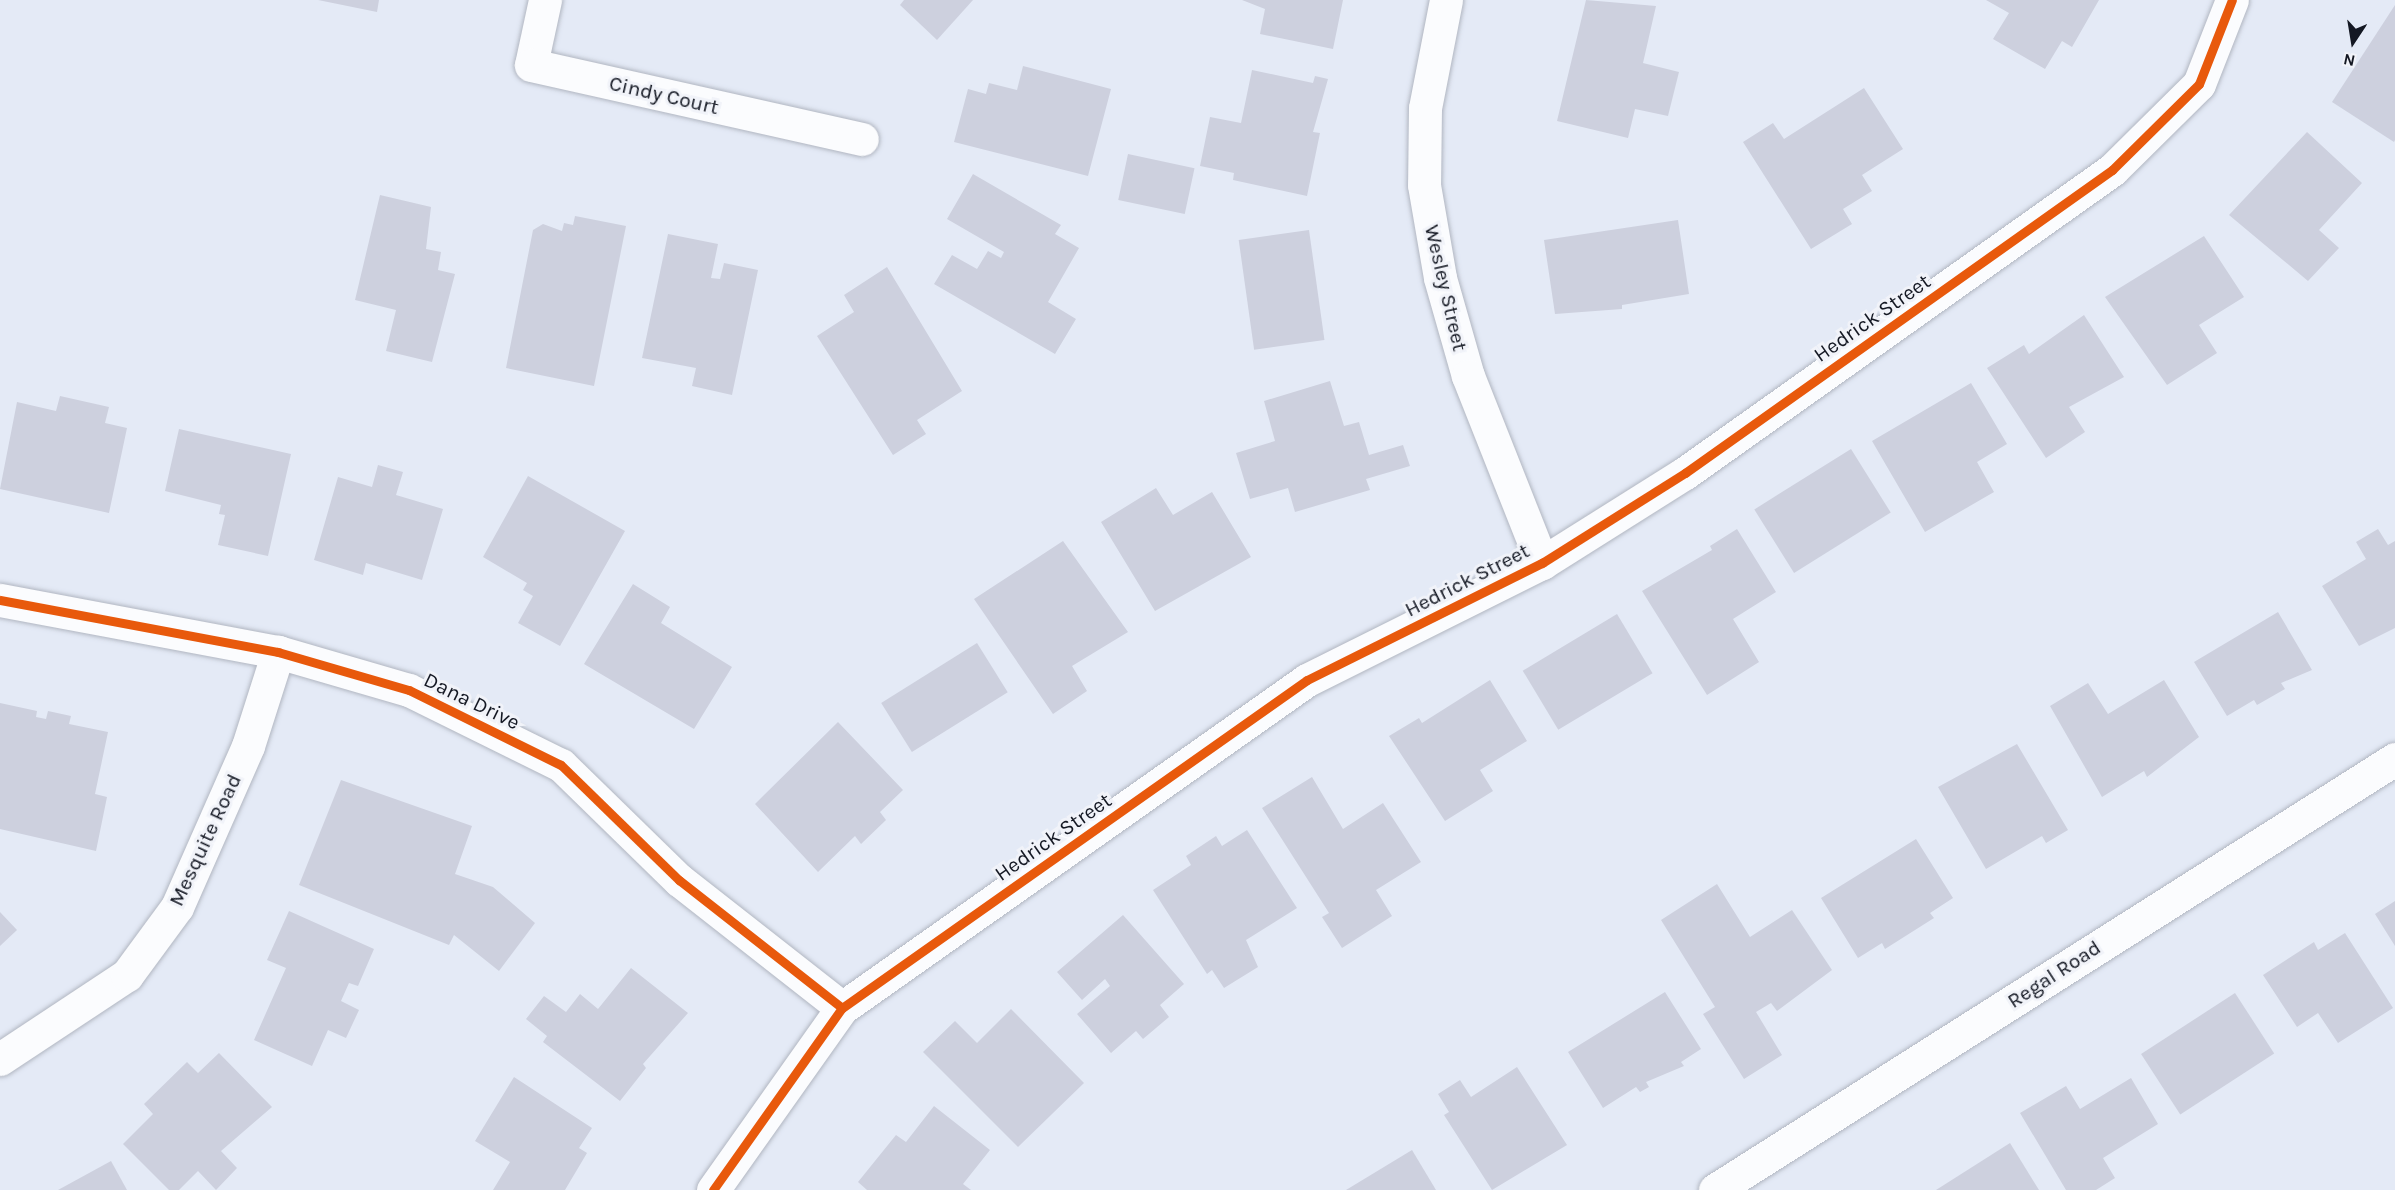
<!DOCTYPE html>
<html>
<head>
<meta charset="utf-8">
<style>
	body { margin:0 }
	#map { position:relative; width:2395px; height:1190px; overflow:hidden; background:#e4eaf6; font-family:Karla,sans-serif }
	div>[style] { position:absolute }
	.building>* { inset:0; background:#cdd0de; transform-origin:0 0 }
	.roads { filter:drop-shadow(0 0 2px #b1b6c1) drop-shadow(0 0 2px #b1b6c1) }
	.street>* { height:33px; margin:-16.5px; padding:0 16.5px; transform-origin:16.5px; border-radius:16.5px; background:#fbfcfe }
	.cycleway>* { height:9px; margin:-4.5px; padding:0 4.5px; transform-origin:4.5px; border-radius:4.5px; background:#e8590c }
	span { translate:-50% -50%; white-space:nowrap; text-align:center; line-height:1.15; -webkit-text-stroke:6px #f1f3f9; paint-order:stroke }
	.street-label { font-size:21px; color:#141823 }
	.north { position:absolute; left:2323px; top:12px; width:60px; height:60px; -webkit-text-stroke:4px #f1f3f9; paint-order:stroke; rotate:192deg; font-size:16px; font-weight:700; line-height:24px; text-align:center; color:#141823 }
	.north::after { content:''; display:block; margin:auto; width:21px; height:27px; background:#141823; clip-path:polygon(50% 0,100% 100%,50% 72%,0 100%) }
</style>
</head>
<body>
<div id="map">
	<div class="building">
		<div style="clip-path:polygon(318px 0,379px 0,377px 12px)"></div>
		<div style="clip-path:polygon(904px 0,973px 0,937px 40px,900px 5px)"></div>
		<div style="clip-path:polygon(1242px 0,1343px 0,1333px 49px,1260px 34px,1265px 9px)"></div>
		<div style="clip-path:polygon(1586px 0,1656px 6px,1643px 63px,1679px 72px,1668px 116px,1635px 109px,1628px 138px,1557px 121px)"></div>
		<div style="clip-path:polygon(1986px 0,2099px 0,2072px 47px,2062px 41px,2045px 69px,1993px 39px,2009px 13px)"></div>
		<div style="clip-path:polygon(2395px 5px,2395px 140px,2394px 142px,2332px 102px)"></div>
		<div style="clip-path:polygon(1023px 66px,1111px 89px,1088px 176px,954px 142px,968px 89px,986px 94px,989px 83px,1017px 90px)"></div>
		<div style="clip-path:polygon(1252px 70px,1313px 83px,1315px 76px,1328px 79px,1313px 132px,1320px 133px,1307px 196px,1233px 180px,1234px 173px,1200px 166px,1210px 117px,1241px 123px)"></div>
		<div style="clip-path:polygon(1864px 88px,1903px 149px,1862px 175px,1872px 191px,1843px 209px,1852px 224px,1811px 249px,1743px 142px,1773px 123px,1784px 139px)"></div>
		<div style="clip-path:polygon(2307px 132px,2362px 183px,2319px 230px,2339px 248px,2308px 281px,2229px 215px)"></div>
		<div style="left:1128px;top:154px;width:68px;height:47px;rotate:12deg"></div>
		<div style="clip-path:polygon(973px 174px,1061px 225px,1055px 234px,1079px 248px,1048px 302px,1076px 319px,1055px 354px,934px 284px,952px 255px,977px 269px,988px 251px,1001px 258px,1004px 252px,947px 219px)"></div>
		<div style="clip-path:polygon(380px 195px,431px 207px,426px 249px,441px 252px,438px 270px,455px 274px,432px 362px,386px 351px,396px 310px,355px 300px)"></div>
		<div style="clip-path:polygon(575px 216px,626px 226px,594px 386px,506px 368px,533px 230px,543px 224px,562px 231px,564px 223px,573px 225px)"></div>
		<div style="clip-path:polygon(1678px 220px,1689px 294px,1622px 305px,1622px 309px,1555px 314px,1544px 240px)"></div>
		<div style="left:1309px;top:230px;width:111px;height:71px;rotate:82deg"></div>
		<div style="clip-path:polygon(668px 234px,718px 244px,711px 278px,720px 279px,724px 263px,758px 270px,732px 395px,692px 386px,696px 368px,642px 358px)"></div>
		<div style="clip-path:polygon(2204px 236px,2244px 297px,2199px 325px,2217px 353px,2167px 385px,2105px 297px)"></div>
		<div style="clip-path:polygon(887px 267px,962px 391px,917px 420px,926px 434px,893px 455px,817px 336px,854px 312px,844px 295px)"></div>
		<div style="clip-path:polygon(2084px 315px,2124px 377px,2069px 407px,2085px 432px,2046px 458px,1987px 368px,2024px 345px,2029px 354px)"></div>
		<div style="clip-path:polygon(1330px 381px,1344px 426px,1359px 422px,1369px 455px,1403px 445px,1410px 466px,1366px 479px,1370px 490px,1295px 512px,1288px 488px,1250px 499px,1236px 453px,1275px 441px,1264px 401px)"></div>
		<div style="clip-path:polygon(1971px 383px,2007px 444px,1977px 462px,1994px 492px,1925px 532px,1872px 441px)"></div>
		<div style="clip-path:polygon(60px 396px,109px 407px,105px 423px,127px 428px,109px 513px,0 489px,17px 402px,56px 411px)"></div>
		<div style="clip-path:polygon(179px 429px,291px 454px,268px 556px,218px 545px,225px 515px,219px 514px,221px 505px,165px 491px)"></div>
		<div style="left:1851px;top:449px;width:75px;height:114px;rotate:58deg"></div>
		<div style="clip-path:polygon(378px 465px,403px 472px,396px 495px,443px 509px,422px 580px,366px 563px,363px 575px,314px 560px,338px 477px,372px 487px)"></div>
		<div style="clip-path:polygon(528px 476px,625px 531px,560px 646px,518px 623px,533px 596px,523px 590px,527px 583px,483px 557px)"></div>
		<div style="clip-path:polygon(1156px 488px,1173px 515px,1212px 492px,1251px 557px,1155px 611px,1101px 522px)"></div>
		<div style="clip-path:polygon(1737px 529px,1776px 592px,1733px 619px,1759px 662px,1707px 695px,1642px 591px,1712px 550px,1710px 546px)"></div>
		<div style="clip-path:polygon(2378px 529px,2388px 545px,2395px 541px,2395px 628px,2359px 646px,2322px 586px,2366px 559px,2356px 542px)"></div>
		<div style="clip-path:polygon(1063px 541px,1128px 632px,1072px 666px,1087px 691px,1053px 714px,974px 599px)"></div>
		<div style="clip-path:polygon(633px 584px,670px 607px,661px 623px,732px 667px,694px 729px,584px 664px)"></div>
		<div style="clip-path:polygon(2278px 612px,2312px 670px,2281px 683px,2285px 689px,2257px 705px,2254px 700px,2227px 716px,2194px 662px)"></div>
		<div style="left:1617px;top:614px;width:69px;height:110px;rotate:59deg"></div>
		<div style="left:977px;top:643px;width:58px;height:113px;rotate:58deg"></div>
		<div style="clip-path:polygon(1490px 680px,1527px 741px,1480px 770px,1493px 791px,1445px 821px,1389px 736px,1419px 718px,1422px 723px)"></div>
		<div style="clip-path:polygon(2164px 680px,2199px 737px,2147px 777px,2144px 771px,2102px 797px,2050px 706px,2088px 683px,2108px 714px)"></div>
		<div style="clip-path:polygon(0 703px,37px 711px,36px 717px,46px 719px,48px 711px,71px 716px,69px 724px,108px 732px,95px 794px,107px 797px,96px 851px,0 829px)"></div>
		<div style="clip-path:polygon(838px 722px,903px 790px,880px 812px,886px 820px,861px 844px,855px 836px,818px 872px,755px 804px)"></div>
		<div style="clip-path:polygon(2017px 744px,2068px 830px,2046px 843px,2042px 836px,1986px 869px,1938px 787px)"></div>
		<div style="clip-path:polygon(1312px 777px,1343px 829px,1383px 803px,1421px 862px,1376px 890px,1392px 916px,1342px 948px,1322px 917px,1329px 913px,1262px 808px)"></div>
		<div style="clip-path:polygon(341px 780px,472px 826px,455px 874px,493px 887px,535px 923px,499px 971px,454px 935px,449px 945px,299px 885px)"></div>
		<div style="clip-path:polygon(1247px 830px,1297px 908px,1246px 940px,1258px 967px,1224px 988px,1212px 970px,1207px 974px,1153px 890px,1191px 865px,1186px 856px,1216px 836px,1222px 846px)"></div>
		<div style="clip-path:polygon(1916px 839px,1953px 898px,1930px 913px,1934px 918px,1885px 949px,1882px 943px,1858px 958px,1821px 898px)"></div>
		<div style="clip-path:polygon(1717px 884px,1750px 937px,1792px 910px,1832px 970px,1777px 1011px,1771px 1003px,1756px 1012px,1782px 1055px,1744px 1079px,1703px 1014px,1715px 1007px,1661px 920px)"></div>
		<div style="clip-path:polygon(2395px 901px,2395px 946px,2375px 914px)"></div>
		<div style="clip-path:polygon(289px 911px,374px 949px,358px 986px,349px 983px,341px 1001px,359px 1010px,346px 1038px,328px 1030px,312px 1066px,254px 1040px,286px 968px,267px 960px)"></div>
		<div style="clip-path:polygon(0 912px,17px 930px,0 946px)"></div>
		<div style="clip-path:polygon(1123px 915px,1184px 984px,1160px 1005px,1169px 1017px,1143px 1039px,1136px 1031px,1111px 1053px,1077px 1014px,1110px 986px,1105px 979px,1082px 1000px,1057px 972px)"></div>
		<div style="clip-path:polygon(2345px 933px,2393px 1008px,2338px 1043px,2318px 1013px,2297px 1027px,2263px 975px,2314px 942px,2318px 950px)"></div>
		<div style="clip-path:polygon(631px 968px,688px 1013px,643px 1064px,646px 1068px,620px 1101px,543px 1042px,547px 1036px,526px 1019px,544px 996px,566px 1012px,580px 994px,598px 1009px)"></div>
		<div style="clip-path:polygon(1665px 992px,1701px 1049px,1681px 1062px,1684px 1066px,1646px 1082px,1649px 1087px,1640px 1092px,1636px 1087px,1603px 1108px,1568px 1052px)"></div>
		<div style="left:2235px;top:993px;width:72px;height:112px;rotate:57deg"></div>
		<div style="clip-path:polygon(1011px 1009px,1084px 1083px,1018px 1147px,923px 1052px,955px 1021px,977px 1043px)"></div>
		<div style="clip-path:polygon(219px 1053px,272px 1107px,221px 1151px,237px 1168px,216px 1190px,198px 1171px,179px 1190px,169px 1190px,123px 1144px,153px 1114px,144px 1104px,187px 1062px,198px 1073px)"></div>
		<div style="clip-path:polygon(1517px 1067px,1567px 1145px,1492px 1190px,1444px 1115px,1449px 1112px,1438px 1094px,1460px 1080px,1471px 1097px)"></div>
		<div style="clip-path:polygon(514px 1077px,592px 1128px,579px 1148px,587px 1153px,565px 1190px,493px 1190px,510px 1162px,475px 1141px)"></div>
		<div style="clip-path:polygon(2131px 1078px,2158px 1124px,2103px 1158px,2115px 1178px,2096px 1190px,2066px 1190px,2020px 1113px,2066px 1086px,2080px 1109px)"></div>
		<div style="clip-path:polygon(934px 1106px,990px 1150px,963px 1184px,971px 1190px,867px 1190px,858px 1182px,896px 1135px,906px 1142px)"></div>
		<div style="clip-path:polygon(2010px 1143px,2039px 1190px,1936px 1190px)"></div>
		<div style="clip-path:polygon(1412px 1150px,1436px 1190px,1346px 1190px)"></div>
		<div style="clip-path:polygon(111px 1161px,127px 1190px,58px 1190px)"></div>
	</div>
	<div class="roads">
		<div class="street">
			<div style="left:545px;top:0;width:66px;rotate:102.2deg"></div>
			<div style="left:531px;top:65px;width:339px;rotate:12.6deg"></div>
			<div style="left:1446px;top:0;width:110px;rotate:101deg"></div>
			<div style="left:1425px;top:108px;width:77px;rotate:90.7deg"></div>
			<div style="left:1424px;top:185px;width:94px;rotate:80.2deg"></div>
			<div style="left:1440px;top:278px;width:102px;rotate:74.1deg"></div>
			<div style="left:1468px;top:376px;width:201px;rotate:68.4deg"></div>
			<div style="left:0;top:600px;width:283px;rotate:10.6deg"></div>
			<div style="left:278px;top:652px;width:136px;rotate:16.2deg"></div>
			<div style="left:409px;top:690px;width:169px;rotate:26.3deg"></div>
			<div style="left:561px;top:765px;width:165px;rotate:44.3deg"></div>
			<div style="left:679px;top:880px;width:207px;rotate:38.1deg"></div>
			<div style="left:0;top:1059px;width:152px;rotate:-33.5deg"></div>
			<div style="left:127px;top:975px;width:84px;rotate:-53.7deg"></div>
			<div style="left:177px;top:907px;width:176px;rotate:-66.2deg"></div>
			<div style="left:248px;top:746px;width:99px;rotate:-72.3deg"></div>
			<div style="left:713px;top:1190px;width:223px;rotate:-54.7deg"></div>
			<div style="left:842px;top:1008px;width:569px;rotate:-35.2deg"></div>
			<div style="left:1307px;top:680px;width:263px;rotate:-26.5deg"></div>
			<div style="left:1542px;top:563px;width:169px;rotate:-32.2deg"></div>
			<div style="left:1685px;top:473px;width:524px;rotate:-35.36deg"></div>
			<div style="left:2112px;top:170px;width:122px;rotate:-44.7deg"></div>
			<div style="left:2199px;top:84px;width:90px;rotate:-68.6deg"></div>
			<div style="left:1715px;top:1190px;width:805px;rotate:-32.37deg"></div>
		</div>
	</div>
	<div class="cycleway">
		<div style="left:0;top:600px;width:283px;rotate:10.6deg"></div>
		<div style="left:278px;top:652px;width:136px;rotate:16.2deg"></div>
		<div style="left:409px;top:690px;width:169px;rotate:26.3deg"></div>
		<div style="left:561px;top:765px;width:165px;rotate:44.3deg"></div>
		<div style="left:679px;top:880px;width:207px;rotate:38.1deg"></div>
		<div style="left:713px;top:1190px;width:223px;rotate:-54.7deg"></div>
		<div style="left:842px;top:1008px;width:569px;rotate:-35.2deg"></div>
		<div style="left:1307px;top:680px;width:263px;rotate:-26.5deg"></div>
		<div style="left:1542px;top:563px;width:169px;rotate:-32.2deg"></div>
		<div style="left:1685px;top:473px;width:524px;rotate:-35.36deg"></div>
		<div style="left:2112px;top:170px;width:122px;rotate:-44.7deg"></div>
		<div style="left:2199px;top:84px;width:90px;rotate:-68.6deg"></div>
	</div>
	<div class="street-label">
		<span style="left:664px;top:95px;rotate:13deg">Cindy Court</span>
		<span style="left:1446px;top:288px;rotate:77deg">Wesley Street</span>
		<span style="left:1872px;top:318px;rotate:-35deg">Hedrick Street</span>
		<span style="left:1467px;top:580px;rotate:-27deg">Hedrick Street</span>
		<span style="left:472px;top:701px;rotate:26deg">Dana Drive</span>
		<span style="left:1053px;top:837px;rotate:-35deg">Hedrick Street</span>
		<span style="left:205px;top:840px;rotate:-65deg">Mesquite Road</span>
		<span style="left:2054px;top:974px;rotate:-33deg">Regal Road</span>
	</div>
	<div class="north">N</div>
</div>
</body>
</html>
